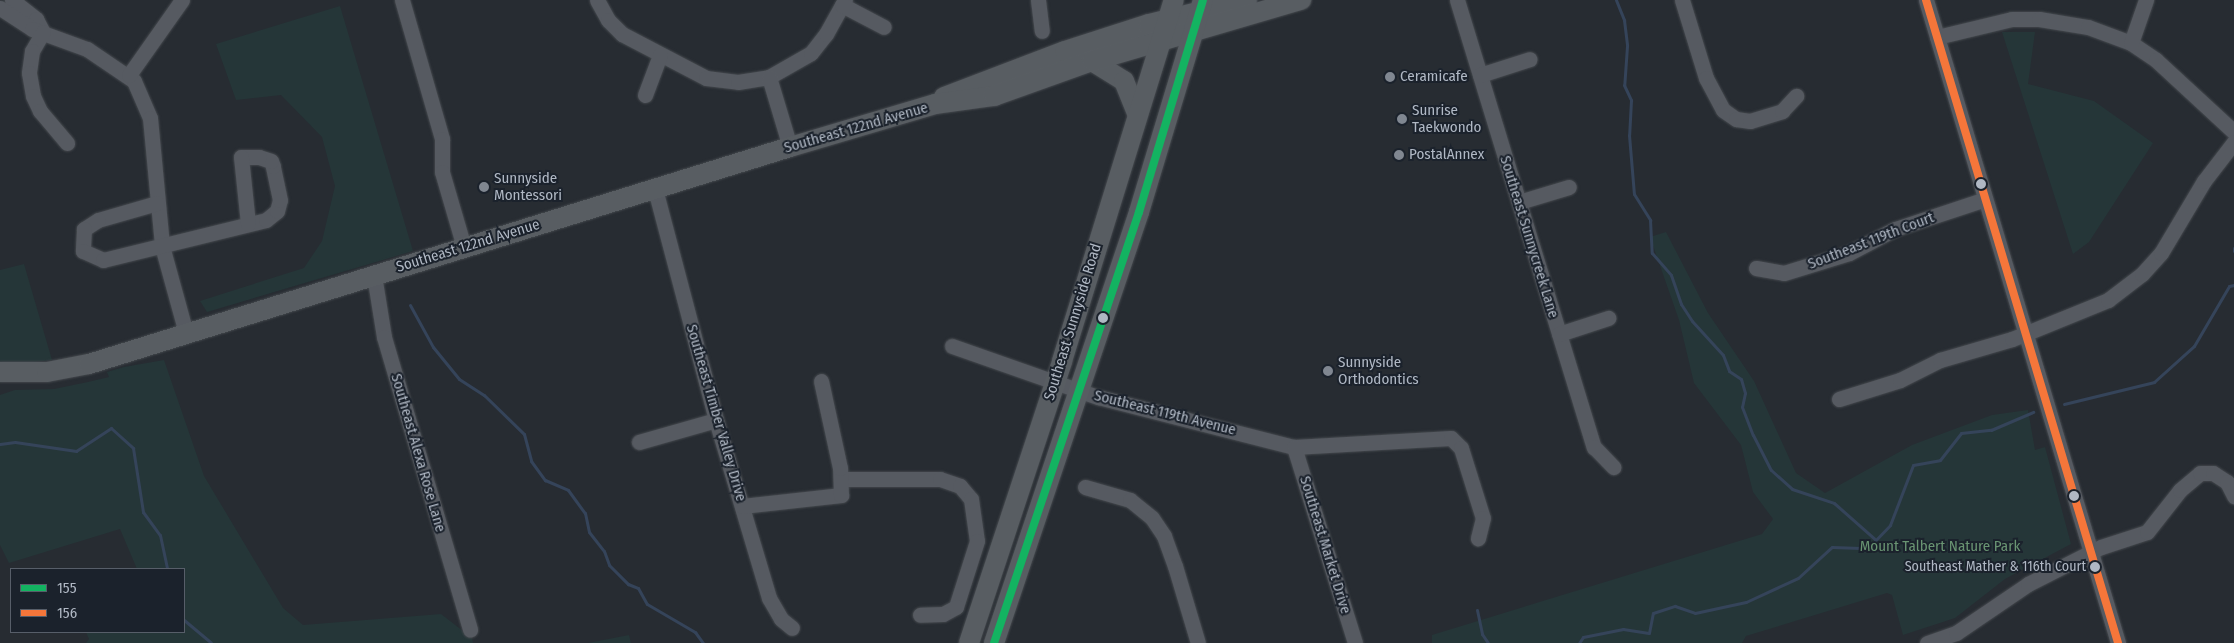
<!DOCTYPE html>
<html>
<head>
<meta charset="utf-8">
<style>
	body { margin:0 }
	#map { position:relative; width:2234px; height:643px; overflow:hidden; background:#272c32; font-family:"Fira Sans Condensed",sans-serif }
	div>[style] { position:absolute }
	.green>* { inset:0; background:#253638 }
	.stream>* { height:3px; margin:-1.5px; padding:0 1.5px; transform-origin:1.5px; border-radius:1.5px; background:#35445a }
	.roads { filter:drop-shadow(0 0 1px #44484d) drop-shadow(0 0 1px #44484d) }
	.minor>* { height:15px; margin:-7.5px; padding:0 7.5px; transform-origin:7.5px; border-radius:7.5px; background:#565a61 }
	.major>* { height:20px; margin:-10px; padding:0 10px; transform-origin:10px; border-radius:10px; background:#585d62 }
	.bus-1>* { height:8px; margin:-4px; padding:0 4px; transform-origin:4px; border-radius:4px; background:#13b361 }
	.bus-2>* { height:8px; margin:-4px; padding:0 4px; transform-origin:4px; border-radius:4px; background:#f5763a }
	.dots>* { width:14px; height:14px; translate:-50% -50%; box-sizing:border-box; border:2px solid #1b222c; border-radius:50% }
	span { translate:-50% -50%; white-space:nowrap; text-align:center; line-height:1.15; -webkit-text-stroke:4px #1b222c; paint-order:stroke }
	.bus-label { font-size:14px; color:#b0b8c4 }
	.right { translate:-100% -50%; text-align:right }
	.poi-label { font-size:15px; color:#b0b8c4 }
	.left { translate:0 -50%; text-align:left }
	.street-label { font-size:15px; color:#b0b8c4 }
	.park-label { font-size:15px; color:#699472 }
	.legend { position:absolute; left:10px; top:568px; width:175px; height:65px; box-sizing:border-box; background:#1b222c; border:1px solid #575e69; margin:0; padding:6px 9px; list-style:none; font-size:15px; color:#b0b8c4 }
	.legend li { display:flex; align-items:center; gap:10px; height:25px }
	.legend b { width:25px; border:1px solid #575e69 }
</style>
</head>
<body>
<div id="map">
	<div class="green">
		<div style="clip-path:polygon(340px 6px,413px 251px,207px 312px,200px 301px,304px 268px,322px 241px,335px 186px,322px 137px,281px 95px,236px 100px,216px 44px)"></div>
		<div style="clip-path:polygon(2002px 32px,2035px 32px,2028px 84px,2094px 101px,2153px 143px,2089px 242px,2073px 254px)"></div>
		<div style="clip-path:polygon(1666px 232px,1708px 313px,1754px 381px,1796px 473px,1825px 493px,1912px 445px,1992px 415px,2028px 410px,2035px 450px,2045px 447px,2071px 544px,2005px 579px,1955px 618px,1903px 635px,1892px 595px,1887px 593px,1746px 636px,1742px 643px,1432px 643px,1432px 635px,1762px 534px,1773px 519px,1753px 492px,1741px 445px,1694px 383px,1679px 320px,1650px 237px)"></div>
		<div style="clip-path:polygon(24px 264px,52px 360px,0 366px,0 270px)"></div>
		<div style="clip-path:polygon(164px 360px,204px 476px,283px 608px,303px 625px,441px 614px,472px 638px,473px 643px,86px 643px,89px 639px,86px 632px,184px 632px,184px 569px,137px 569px,120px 529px,9px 563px,0 545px,0 395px,15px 390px,54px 389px,88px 382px,109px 377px,107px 372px,124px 367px)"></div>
		<div style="clip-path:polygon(629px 635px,631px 643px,588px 643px)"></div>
	</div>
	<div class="stream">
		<div style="left:1616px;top:0;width:22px;rotate:68deg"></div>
		<div style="left:1624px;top:20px;width:26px;rotate:83deg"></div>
		<div style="left:1627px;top:46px;width:39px;rotate:94deg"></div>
		<div style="left:1624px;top:85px;width:17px;rotate:65deg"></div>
		<div style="left:1631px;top:100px;width:35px;rotate:93deg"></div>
		<div style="left:1629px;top:135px;width:59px;rotate:85.2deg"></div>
		<div style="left:1634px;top:194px;width:31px;rotate:58deg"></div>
		<div style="left:1650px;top:220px;width:33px;rotate:87deg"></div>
		<div style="left:1652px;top:253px;width:29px;rotate:49deg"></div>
		<div style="left:1671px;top:275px;width:31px;rotate:71deg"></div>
		<div style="left:1681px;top:304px;width:20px;rotate:57deg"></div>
		<div style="left:1692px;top:321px;width:46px;rotate:47.6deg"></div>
		<div style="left:1723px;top:355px;width:17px;rotate:69deg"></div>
		<div style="left:1729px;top:371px;width:14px;rotate:34deg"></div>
		<div style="left:1741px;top:379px;width:15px;rotate:74deg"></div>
		<div style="left:1745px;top:393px;width:14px;rotate:102deg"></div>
		<div style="left:1742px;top:407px;width:30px;rotate:69deg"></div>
		<div style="left:1753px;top:435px;width:39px;rotate:63deg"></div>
		<div style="left:1771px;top:470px;width:28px;rotate:42deg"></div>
		<div style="left:1792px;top:489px;width:44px;rotate:18.4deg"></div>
		<div style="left:1834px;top:503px;width:56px;rotate:41.4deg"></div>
		<div style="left:2234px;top:248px;width:3px;rotate:90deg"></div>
		<div style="left:410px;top:305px;width:48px;rotate:61.3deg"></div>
		<div style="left:433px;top:347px;width:41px;rotate:50.9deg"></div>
		<div style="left:459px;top:379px;width:30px;rotate:33deg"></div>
		<div style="left:484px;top:395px;width:56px;rotate:44.3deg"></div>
		<div style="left:524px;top:434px;width:28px;rotate:75deg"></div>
		<div style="left:531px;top:461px;width:24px;rotate:54deg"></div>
		<div style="left:545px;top:480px;width:25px;rotate:23deg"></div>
		<div style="left:568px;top:490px;width:29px;rotate:54deg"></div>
		<div style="left:585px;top:513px;width:19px;rotate:78deg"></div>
		<div style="left:589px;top:532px;width:24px;rotate:52deg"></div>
		<div style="left:604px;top:551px;width:15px;rotate:70deg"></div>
		<div style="left:609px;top:565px;width:27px;rotate:45deg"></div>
		<div style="left:628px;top:584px;width:11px;rotate:22deg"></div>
		<div style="left:638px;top:588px;width:18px;rotate:61deg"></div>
		<div style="left:647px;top:604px;width:56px;rotate:30.3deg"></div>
		<div style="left:695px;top:632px;width:14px;rotate:54deg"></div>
		<div style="left:2064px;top:404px;width:93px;rotate:-13.7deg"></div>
		<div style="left:2154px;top:382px;width:54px;rotate:-42deg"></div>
		<div style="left:2194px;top:346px;width:69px;rotate:-59.7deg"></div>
		<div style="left:2229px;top:286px;width:5px;rotate:-11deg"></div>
		<div style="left:0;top:444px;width:15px;rotate:-8deg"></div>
		<div style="left:15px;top:442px;width:62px;rotate:8.4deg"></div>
		<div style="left:76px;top:451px;width:42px;rotate:-33.3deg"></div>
		<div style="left:111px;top:428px;width:30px;rotate:42deg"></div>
		<div style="left:133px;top:448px;width:65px;rotate:81.1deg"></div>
		<div style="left:143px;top:512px;width:29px;rotate:54deg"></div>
		<div style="left:160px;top:535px;width:35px;rotate:78deg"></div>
		<div style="left:1477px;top:610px;width:25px;rotate:78deg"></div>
		<div style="left:1482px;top:634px;width:11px;rotate:56deg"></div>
		<div style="left:184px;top:620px;width:35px;rotate:40deg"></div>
		<div style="left:1579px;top:643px;width:7px;rotate:-56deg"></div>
		<div style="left:1583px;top:637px;width:41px;rotate:-11.3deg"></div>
		<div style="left:1623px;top:629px;width:26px;rotate:9deg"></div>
		<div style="left:1649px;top:633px;width:20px;rotate:-79deg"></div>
		<div style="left:1653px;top:613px;width:23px;rotate:-18deg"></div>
		<div style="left:1675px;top:606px;width:21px;rotate:19deg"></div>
		<div style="left:1695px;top:613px;width:52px;rotate:-12.2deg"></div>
		<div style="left:1746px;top:602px;width:57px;rotate:-24.8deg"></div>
		<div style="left:1798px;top:578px;width:46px;rotate:-42.4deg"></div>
		<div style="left:1832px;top:547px;width:36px;rotate:2deg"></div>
		<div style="left:1868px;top:548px;width:32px;rotate:-46deg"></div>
		<div style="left:1890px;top:525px;width:64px;rotate:-69deg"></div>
		<div style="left:1913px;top:465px;width:27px;rotate:-10deg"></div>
		<div style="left:1940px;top:460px;width:34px;rotate:-52deg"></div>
		<div style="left:1961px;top:433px;width:30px;rotate:-6deg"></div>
		<div style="left:1991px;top:430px;width:46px;rotate:-23.2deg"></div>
	</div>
	<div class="roads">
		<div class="minor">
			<div style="left:12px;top:0;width:31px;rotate:38deg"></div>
			<div style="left:36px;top:19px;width:15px;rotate:62deg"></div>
			<div style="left:402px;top:0;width:145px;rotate:73.9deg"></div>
			<div style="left:442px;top:139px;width:33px;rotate:90deg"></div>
			<div style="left:442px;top:172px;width:78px;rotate:73.7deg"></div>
			<div style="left:597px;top:0;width:23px;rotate:61deg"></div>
			<div style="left:608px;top:20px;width:20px;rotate:45deg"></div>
			<div style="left:622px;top:34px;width:95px;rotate:27.6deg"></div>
			<div style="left:706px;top:78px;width:32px;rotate:7deg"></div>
			<div style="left:738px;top:82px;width:31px;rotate:-9deg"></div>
			<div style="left:769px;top:77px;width:48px;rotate:-29.7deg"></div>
			<div style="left:811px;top:53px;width:24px;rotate:-52deg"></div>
			<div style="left:826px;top:34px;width:39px;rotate:-61deg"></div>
			<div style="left:1038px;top:0;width:31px;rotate:83deg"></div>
			<div style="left:1457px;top:0;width:468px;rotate:73deg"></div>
			<div style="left:1594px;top:447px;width:28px;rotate:46deg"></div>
			<div style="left:1682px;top:0;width:82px;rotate:72.9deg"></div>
			<div style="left:1706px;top:78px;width:36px;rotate:62deg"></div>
			<div style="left:1723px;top:110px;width:16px;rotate:35deg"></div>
			<div style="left:1736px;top:119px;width:14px;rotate:8deg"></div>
			<div style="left:1750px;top:121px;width:34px;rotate:-17deg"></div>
			<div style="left:1782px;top:111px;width:21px;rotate:-47deg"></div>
			<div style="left:1926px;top:0;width:671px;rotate:73.37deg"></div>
			<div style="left:842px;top:5px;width:47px;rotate:27.6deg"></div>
			<div style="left:0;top:8px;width:38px;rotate:33deg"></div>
			<div style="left:32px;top:29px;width:59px;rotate:20deg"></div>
			<div style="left:87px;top:49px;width:57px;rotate:34.2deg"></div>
			<div style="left:134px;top:81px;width:40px;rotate:66.6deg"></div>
			<div style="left:150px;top:118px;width:129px;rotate:84.6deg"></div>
			<div style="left:162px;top:246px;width:90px;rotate:74.6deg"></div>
			<div style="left:43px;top:32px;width:22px;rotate:120deg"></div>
			<div style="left:32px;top:51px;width:22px;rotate:98deg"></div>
			<div style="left:29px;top:73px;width:23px;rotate:80deg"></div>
			<div style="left:33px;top:96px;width:17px;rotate:65deg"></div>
			<div style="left:40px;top:111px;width:42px;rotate:49.8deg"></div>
			<div style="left:1937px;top:37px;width:77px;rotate:-13.5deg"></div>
			<div style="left:2012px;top:19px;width:27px"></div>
			<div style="left:2039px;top:19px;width:50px;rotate:9.3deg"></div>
			<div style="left:2088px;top:27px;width:46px;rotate:20.4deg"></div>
			<div style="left:2131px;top:43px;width:30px;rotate:34deg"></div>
			<div style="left:2156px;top:60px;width:106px;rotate:42.7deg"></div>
			<div style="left:2131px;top:43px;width:46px;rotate:-70.8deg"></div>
			<div style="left:129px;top:75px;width:92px;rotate:-54.8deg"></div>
			<div style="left:1480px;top:75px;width:52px;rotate:-17.7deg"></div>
			<div style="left:769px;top:77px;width:73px;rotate:73.3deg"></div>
			<div style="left:645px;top:95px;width:43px;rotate:-69.4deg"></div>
			<div style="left:655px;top:189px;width:239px;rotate:75.2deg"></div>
			<div style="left:716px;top:420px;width:186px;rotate:73.4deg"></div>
			<div style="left:769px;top:598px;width:24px;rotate:60deg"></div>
			<div style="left:781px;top:619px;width:14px;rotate:39deg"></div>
			<div style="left:1519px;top:202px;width:52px;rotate:-16.7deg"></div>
			<div style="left:157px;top:203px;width:61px;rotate:163.9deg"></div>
			<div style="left:98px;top:220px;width:17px;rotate:147deg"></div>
			<div style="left:84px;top:229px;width:22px;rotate:93deg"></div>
			<div style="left:83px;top:251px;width:22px;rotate:24deg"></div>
			<div style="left:103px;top:260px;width:168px;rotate:-13.8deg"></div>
			<div style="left:266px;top:220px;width:14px;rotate:-39deg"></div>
			<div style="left:277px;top:211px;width:11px;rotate:-75deg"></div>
			<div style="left:280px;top:200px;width:35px;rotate:-102deg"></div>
			<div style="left:273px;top:166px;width:5px;rotate:-112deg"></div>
			<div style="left:271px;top:161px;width:13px;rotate:-162deg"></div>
			<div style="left:259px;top:157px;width:18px;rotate:180deg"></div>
			<div style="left:241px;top:157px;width:67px;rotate:84deg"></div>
			<div style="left:1756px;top:268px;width:28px;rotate:10deg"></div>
			<div style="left:1784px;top:273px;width:68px;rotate:-17.1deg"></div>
			<div style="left:1849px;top:253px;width:52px;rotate:-27.6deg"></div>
			<div style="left:1895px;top:229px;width:95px;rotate:-18.4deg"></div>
			<div style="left:374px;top:275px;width:63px;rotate:80.8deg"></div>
			<div style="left:384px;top:337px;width:305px;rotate:73.6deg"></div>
			<div style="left:1559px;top:334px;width:52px;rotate:-18.1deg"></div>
			<div style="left:952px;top:346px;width:155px;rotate:19.3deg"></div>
			<div style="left:1098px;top:397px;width:202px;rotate:14.3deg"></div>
			<div style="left:1294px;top:447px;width:157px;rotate:-3.3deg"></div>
			<div style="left:1451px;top:438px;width:14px;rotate:45deg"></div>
			<div style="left:1461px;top:448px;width:73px;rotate:72.6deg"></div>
			<div style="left:1483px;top:518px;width:21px;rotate:104deg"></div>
			<div style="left:1839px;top:399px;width:64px;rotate:-17.3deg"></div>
			<div style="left:1900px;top:380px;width:45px;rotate:-26.6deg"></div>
			<div style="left:1940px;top:360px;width:75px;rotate:-16.3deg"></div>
			<div style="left:2012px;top:339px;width:104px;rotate:-22.1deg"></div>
			<div style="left:2108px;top:300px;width:43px;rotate:-37.4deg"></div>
			<div style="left:2142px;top:274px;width:28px;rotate:-48deg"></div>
			<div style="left:2161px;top:253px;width:84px;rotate:-59.2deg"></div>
			<div style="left:2204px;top:181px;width:49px;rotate:-52.4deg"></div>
			<div style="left:639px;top:442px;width:80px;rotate:-15.9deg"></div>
			<div style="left:1294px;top:447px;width:205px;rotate:72.7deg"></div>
			<div style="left:842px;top:479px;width:98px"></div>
			<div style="left:940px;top:479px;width:21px;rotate:19deg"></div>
			<div style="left:960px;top:486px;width:17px;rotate:50deg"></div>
			<div style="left:971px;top:499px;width:42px;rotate:81.9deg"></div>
			<div style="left:977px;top:541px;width:69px;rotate:107.7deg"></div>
			<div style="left:956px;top:607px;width:15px;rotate:152deg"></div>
			<div style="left:943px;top:614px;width:23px;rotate:178deg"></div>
			<div style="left:1085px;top:487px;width:47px;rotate:16.1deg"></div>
			<div style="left:1130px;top:500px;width:28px;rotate:39deg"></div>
			<div style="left:1152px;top:518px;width:22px;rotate:56deg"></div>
			<div style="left:1164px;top:536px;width:32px;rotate:70deg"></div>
			<div style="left:1175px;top:566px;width:80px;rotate:73.4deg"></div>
			<div style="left:742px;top:506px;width:100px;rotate:-6.3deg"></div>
			<div style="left:841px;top:495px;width:27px;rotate:-92deg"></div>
			<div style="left:840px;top:468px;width:89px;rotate:-102.3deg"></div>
			<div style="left:1927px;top:643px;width:31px;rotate:-19deg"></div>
			<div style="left:1956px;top:633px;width:87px;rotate:-34.2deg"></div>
			<div style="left:2028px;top:584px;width:82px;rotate:-26.9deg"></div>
			<div style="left:2101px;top:547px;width:48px;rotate:-18.1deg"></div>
			<div style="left:2147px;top:532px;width:53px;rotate:-51.8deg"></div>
			<div style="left:2180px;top:490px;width:26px;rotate:-40deg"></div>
			<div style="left:2200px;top:473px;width:13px"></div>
			<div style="left:2213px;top:473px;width:17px;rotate:33deg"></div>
			<div style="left:2227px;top:482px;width:16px;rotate:63deg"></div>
		</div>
		<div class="major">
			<div style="left:1092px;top:61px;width:38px;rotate:32deg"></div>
			<div style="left:1124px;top:81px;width:35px;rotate:68deg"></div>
			<div style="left:944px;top:97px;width:129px;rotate:-20.8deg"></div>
			<div style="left:1065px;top:51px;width:88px;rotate:-17.8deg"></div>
			<div style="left:1149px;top:24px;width:101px;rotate:-13.8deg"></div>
			<div style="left:0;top:372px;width:47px"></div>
			<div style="left:47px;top:372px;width:43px;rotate:-10.8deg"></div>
			<div style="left:89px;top:364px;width:734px;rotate:-17.2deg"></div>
			<div style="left:790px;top:147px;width:151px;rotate:-16.5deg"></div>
			<div style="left:935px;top:104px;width:60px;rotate:-7.7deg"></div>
			<div style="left:994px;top:96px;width:104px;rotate:-19.7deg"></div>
			<div style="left:1092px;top:61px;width:218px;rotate:-16.3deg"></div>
			<div style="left:969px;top:643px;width:297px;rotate:-71.7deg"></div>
			<div style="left:1062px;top:361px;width:378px;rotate:-72.8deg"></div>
			<div style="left:994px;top:643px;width:455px;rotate:-71.4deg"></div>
			<div style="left:1139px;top:212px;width:221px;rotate:-73.2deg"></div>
		</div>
	</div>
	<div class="bus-1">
		<div style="left:994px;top:643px;width:455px;rotate:-71.4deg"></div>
		<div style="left:1139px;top:212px;width:221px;rotate:-73.2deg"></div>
	</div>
	<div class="bus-2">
		<div style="left:1926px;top:0;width:671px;rotate:73.37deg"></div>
	</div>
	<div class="dots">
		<div style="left:1390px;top:77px;background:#808791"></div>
		<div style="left:1402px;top:119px;background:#808791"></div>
		<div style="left:1399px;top:155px;background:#808791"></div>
		<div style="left:1981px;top:184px;background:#b0b8c4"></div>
		<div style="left:484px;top:187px;background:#808791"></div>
		<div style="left:1103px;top:318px;background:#b0b8c4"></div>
		<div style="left:1328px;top:371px;background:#808791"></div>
		<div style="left:2074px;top:496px;background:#b0b8c4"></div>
		<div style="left:2095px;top:567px;background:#b0b8c4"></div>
	</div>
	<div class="bus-label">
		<span class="right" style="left:2086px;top:567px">Southeast Mather &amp; 116th Court</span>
	</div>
	<div class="poi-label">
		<span class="left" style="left:1400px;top:77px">Ceramicafe</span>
		<span class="left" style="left:1412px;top:119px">Sunrise<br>Taekwondo</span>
		<span class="left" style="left:1409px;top:155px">PostalAnnex</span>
		<span class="left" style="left:494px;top:187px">Sunnyside<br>Montessori</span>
		<span class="left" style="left:1338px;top:371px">Sunnyside<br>Orthodontics</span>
	</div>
	<div class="street-label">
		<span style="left:856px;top:128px;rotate:-16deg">Southeast 122nd Avenue</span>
		<span style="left:1529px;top:237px;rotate:73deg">Southeast Sunnycreek Lane</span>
		<span style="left:1871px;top:241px;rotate:-21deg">Southeast 119th Court</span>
		<span style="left:468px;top:246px;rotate:-17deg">Southeast 122nd Avenue</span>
		<span style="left:1073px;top:322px;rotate:-73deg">Southeast Sunnyside Road</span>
		<span style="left:716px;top:413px;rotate:74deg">Southeast Timber Valley Drive</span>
		<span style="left:1165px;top:413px;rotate:14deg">Southeast 119th Avenue</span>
		<span style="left:418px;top:453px;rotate:74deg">Southeast Alexa Rose Lane</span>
		<span style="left:1325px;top:545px;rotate:73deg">Southeast Market Drive</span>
	</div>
	<div class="park-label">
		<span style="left:1940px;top:547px">Mount Talbert Nature Park</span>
	</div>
	<ul class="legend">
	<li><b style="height:6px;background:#13b361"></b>155</li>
	<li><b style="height:6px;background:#f5763a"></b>156</li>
	</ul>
</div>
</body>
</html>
